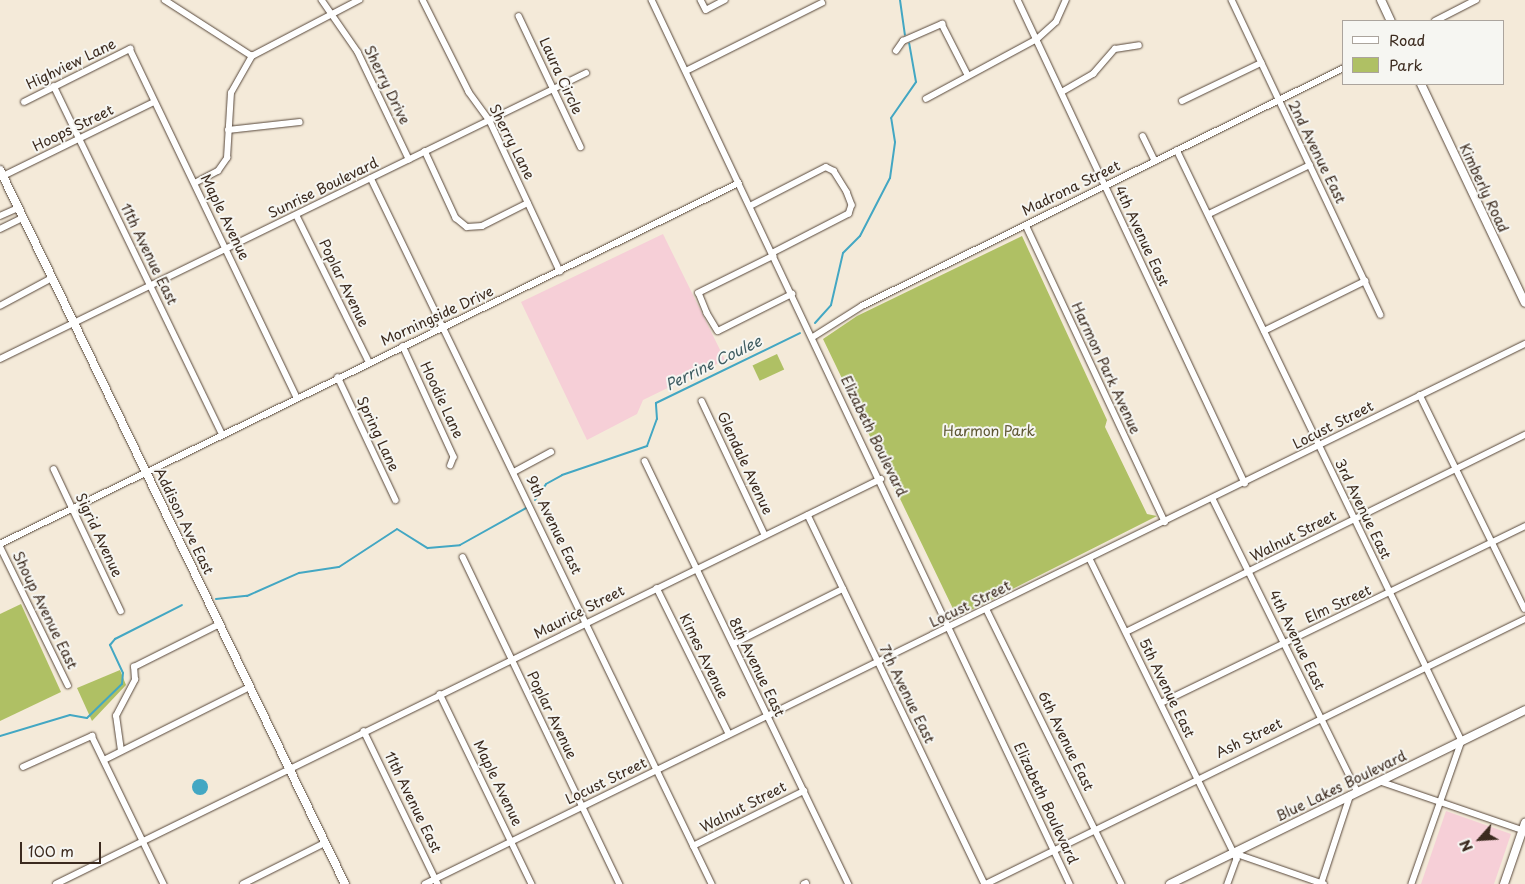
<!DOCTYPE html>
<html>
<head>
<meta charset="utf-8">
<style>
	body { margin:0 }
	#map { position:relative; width:1525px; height:884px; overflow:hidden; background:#f4ead9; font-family:"Playpen Sans",sans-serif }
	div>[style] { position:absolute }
	.built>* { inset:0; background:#f6cfd7 }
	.green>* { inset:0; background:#afc064; transform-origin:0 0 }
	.water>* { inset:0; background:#43a7c3 }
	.round { border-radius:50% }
	.stream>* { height:2px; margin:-1px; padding:0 1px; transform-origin:1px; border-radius:1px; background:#43a7c3 }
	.roads { filter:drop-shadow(0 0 1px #57473a) drop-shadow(0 0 1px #57473a) }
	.minor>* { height:5.5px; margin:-2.75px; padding:0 2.75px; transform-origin:2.75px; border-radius:2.75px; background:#fff }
	.major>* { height:8px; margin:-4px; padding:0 4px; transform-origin:4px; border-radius:4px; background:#fff }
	span { translate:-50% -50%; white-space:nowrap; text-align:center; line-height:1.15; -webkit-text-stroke:4px #f6f6f2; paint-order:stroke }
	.street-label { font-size:14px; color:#3b2a1e }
	.park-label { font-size:14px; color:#5e5733 }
	.water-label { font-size:15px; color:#3e5c60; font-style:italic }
	.legend { position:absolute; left:1342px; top:20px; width:162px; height:65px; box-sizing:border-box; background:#f6f6f2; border:1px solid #aba49d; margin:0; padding:6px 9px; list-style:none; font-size:15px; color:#3b2a1e }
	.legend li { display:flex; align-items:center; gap:10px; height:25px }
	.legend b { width:25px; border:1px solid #aba49d }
	.north { position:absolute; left:1455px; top:814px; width:50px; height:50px; -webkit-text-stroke:4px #f6f6f2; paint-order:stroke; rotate:244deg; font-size:14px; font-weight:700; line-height:20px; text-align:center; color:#3b2a1e }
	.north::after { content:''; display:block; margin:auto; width:18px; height:22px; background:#3b2a1e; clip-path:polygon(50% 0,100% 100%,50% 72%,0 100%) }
	.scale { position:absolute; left:20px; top:842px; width:81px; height:22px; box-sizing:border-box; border:2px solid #3b2a1e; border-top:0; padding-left:6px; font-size:15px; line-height:18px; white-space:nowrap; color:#3b2a1e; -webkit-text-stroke:4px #f6f6f2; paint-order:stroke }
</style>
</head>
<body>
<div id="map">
	<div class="built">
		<div style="clip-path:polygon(663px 234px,725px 360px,643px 400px,637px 414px,587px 440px,521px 302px)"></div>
		<div style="clip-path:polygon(1446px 811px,1511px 834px,1494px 884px,1421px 884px)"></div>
	</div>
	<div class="green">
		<div style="clip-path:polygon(1022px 236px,1107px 420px,1105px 427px,1147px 514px,1157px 516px,957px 617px,823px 339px,857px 316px)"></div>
		<div style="left:777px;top:354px;width:17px;height:27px;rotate:65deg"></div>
		<div style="clip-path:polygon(21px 604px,61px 692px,0 721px,0 614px)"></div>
		<div style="clip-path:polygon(120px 670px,126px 685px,92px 721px,77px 688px)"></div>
	</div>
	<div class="water">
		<div class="round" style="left:192px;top:779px;width:16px;height:16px"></div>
	</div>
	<div class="stream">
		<div style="left:900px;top:0;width:35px;rotate:82deg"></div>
		<div style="left:815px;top:323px;width:24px;rotate:-48deg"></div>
		<div style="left:831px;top:305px;width:53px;rotate:-77deg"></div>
		<div style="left:843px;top:253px;width:24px;rotate:-45deg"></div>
		<div style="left:860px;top:236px;width:65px;rotate:-62.7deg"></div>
		<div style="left:890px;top:178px;width:36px;rotate:-82deg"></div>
		<div style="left:895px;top:142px;width:24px;rotate:-99deg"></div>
		<div style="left:891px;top:118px;width:44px;rotate:-55.2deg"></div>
		<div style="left:916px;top:82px;width:39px;rotate:-100deg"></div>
		<div style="left:535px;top:500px;width:19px;rotate:-55deg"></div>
		<div style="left:546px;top:484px;width:18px;rotate:-29deg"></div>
		<div style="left:562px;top:475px;width:90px;rotate:-18.8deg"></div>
		<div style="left:647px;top:446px;width:29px;rotate:-70deg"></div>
		<div style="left:657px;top:419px;width:16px;rotate:-94deg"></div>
		<div style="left:656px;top:403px;width:160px;rotate:-25.9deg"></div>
		<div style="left:216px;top:599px;width:31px;rotate:-6deg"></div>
		<div style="left:247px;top:596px;width:57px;rotate:-23.9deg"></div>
		<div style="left:299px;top:573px;width:40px;rotate:-8.5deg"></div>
		<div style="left:339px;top:567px;width:69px;rotate:-33.2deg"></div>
		<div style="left:397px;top:529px;width:36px;rotate:32deg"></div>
		<div style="left:428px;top:548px;width:32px;rotate:-5deg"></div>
		<div style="left:460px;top:545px;width:78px;rotate:-29.2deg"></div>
		<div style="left:0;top:736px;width:73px;rotate:-16.7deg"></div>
		<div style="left:70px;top:715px;width:17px;rotate:10deg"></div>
		<div style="left:87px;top:718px;width:49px;rotate:-44.2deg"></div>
		<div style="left:122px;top:684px;width:11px;rotate:-85deg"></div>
		<div style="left:123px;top:673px;width:31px;rotate:-115deg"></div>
		<div style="left:110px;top:645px;width:8px;rotate:-50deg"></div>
		<div style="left:115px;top:639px;width:75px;rotate:-26.9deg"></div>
	</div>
	<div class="roads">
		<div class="minor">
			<div style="left:165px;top:0;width:103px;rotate:32.8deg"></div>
			<div style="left:322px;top:0;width:63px;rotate:55.3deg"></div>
			<div style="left:358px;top:52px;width:119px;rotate:64.5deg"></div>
			<div style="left:423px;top:0;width:103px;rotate:63.4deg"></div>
			<div style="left:469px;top:92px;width:36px;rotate:54deg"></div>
			<div style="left:490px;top:121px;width:166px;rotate:65deg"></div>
			<div style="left:652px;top:0;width:978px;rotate:64.69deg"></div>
			<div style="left:701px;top:0;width:11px;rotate:63deg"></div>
			<div style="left:706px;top:10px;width:21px;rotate:-28deg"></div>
			<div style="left:1018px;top:0;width:534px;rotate:64.83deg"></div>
			<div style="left:1232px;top:0;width:348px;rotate:64.7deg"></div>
			<div style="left:519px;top:16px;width:145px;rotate:64.7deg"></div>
			<div style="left:1435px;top:21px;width:46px;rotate:-27.1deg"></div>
			<div style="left:896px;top:51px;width:12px;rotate:-55deg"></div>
			<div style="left:903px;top:41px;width:43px;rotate:-23.6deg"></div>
			<div style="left:942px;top:24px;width:57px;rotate:63deg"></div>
			<div style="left:686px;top:71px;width:152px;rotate:-26.6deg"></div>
			<div style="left:54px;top:86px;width:386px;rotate:64.2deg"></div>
			<div style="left:1062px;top:92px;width:36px;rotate:-30deg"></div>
			<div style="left:1093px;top:74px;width:33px;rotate:-49deg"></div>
			<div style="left:1115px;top:49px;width:24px;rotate:-9deg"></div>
			<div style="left:926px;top:99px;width:126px;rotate:-28.4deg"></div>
			<div style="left:1037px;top:39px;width:25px;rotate:-42deg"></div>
			<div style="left:1056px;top:22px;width:24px;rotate:-66deg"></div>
			<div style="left:1182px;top:101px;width:88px;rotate:-25.7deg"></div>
			<div style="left:24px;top:102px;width:119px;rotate:-26.6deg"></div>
			<div style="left:130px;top:49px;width:386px;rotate:64.4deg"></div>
			<div style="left:228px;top:130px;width:72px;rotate:-6.3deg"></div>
			<div style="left:1143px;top:136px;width:28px;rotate:64deg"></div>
			<div style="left:1177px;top:150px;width:656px;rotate:64.26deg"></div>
			<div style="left:1462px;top:741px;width:151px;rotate:109.3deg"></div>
			<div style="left:425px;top:151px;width:74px;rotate:65.2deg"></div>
			<div style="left:456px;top:218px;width:14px;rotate:39deg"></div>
			<div style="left:467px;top:227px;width:15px;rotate:-4deg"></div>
			<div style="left:482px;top:226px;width:51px;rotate:-26.6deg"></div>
			<div style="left:3px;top:176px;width:168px;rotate:-26.1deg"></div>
			<div style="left:371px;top:178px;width:784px;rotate:64.22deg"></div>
			<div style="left:195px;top:183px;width:26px;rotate:-28deg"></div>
			<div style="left:218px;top:171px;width:16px;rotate:-55deg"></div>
			<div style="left:227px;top:158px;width:65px;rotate:-86.5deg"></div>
			<div style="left:231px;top:93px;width:43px;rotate:-60.4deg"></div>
			<div style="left:252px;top:56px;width:121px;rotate:-27.6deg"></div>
			<div style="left:750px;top:206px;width:85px;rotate:-27.2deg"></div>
			<div style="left:826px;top:167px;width:9px;rotate:27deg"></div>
			<div style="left:834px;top:171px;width:25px;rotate:58deg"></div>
			<div style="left:847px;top:192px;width:14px;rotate:69deg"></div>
			<div style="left:852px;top:205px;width:9px;rotate:108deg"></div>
			<div style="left:849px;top:214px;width:85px;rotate:152.8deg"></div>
			<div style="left:1209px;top:214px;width:112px;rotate:-25.9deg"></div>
			<div style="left:0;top:216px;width:20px;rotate:-24deg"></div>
			<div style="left:297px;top:216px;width:163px;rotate:63.7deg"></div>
			<div style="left:1026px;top:225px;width:328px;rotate:64.9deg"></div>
			<div style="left:0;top:229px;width:25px;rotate:-26deg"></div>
			<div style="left:774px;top:256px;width:84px;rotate:153.7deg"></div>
			<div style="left:699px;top:293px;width:22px;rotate:68deg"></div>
			<div style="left:707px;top:313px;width:21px;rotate:59deg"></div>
			<div style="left:718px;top:331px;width:83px;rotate:-26.6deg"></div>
			<div style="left:0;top:306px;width:59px;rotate:-28.3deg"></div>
			<div style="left:1264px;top:331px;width:113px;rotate:-26.3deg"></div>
			<div style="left:813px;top:337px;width:58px;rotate:-32.3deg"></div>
			<div style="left:862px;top:306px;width:538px;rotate:-26.28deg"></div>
			<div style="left:403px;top:346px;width:122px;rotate:65.3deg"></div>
			<div style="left:454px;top:457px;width:9px;rotate:111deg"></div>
			<div style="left:0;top:359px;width:652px;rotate:-26.01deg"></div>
			<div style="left:338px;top:377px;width:136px;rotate:64.8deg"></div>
			<div style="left:1420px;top:395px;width:238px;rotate:63.9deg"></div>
			<div style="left:702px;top:401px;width:148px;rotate:64.8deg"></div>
			<div style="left:645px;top:461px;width:470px;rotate:64.3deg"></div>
			<div style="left:54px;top:469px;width:157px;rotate:64.7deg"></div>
			<div style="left:514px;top:472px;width:42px;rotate:-28.4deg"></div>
			<div style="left:1213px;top:499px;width:327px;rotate:63.7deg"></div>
			<div style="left:808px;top:515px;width:409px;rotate:64.4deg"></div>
			<div style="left:0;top:544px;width:822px;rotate:-26.04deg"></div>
			<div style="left:0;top:546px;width:155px;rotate:63.9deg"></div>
			<div style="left:463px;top:557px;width:363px;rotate:64.4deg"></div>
			<div style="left:1090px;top:559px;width:334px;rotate:63.9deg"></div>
			<div style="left:1237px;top:859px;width:27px;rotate:110deg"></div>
			<div style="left:657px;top:588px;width:163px;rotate:63.7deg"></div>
			<div style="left:987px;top:610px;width:305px;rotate:63.8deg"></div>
			<div style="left:1126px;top:632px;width:445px;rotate:-26.3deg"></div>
			<div style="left:733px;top:644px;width:123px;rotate:-26.6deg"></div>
			<div style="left:440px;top:694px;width:211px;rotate:64.2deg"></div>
			<div style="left:1161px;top:703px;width:405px;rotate:-25.9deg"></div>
			<div style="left:364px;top:731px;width:170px;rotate:64.2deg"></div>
			<div style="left:121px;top:751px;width:35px;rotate:-98deg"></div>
			<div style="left:116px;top:716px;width:41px;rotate:-62.2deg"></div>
			<div style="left:135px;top:680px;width:13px;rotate:-94deg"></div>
			<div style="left:134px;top:667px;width:96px;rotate:-26.6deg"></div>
			<div style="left:104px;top:760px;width:163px;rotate:-26.6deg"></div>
			<div style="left:23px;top:767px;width:76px;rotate:-24.2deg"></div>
			<div style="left:92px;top:736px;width:165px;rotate:64.1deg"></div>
			<div style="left:1379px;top:781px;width:154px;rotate:18.9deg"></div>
			<div style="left:693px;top:846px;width:124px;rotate:-26.4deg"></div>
			<div style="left:1234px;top:853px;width:95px;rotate:19deg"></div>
			<div style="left:56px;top:884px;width:919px;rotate:-26.15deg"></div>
			<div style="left:243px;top:884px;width:92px;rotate:-26.6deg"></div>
			<div style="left:425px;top:884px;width:1225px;rotate:-26.15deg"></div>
			<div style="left:804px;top:884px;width:2px;rotate:-27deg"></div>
			<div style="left:986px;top:884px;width:601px;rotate:-26.18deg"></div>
			<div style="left:1321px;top:884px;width:93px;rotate:-71.8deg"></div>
		</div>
		<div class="major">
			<div style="left:1381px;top:0;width:23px;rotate:65deg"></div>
			<div style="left:1421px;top:84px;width:242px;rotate:64.6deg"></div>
			<div style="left:0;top:170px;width:793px;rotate:64.21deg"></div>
			<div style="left:1170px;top:884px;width:395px;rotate:-26.1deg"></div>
			<div style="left:1504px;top:884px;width:65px;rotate:-71deg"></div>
		</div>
	</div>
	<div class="street-label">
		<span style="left:71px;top:64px;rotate:-26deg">Highview Lane</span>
		<span style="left:561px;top:76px;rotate:65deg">Laura Circle</span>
		<span style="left:387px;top:85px;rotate:64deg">Sherry Drive</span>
		<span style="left:73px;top:128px;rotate:-26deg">Hoops Street</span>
		<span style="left:512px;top:142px;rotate:63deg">Sherry Lane</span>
		<span style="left:1317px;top:152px;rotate:64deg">2nd Avenue East</span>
		<span style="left:323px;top:188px;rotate:-26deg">Sunrise Boulevard</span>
		<span style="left:1071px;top:188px;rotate:-26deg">Madrona Street</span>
		<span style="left:1484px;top:188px;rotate:65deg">Kimberly Road</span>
		<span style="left:225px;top:217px;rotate:64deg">Maple Avenue</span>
		<span style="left:1142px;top:236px;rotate:65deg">4th Avenue East</span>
		<span style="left:149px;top:254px;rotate:64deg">11th Avenue East</span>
		<span style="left:344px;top:283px;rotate:64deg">Poplar Avenue</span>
		<span style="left:437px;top:316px;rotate:-25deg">Morningside Drive</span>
		<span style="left:1106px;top:368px;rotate:65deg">Harmon Park Avenue</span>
		<span style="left:442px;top:400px;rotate:65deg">Hoodie Lane</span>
		<span style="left:1333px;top:425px;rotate:-27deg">Locust Street</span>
		<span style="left:378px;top:434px;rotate:65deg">Spring Lane</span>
		<span style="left:874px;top:436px;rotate:64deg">Elizabeth Boulevard</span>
		<span style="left:745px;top:463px;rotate:65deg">Glendale Avenue</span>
		<span style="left:1363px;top:509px;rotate:64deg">3rd Avenue East</span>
		<span style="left:184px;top:521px;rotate:64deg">Addison Ave East</span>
		<span style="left:554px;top:525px;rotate:64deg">9th Avenue East</span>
		<span style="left:99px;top:535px;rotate:65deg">Sigrid Avenue</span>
		<span style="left:1293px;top:536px;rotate:-27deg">Walnut Street</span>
		<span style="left:970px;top:604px;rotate:-26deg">Locust Street</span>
		<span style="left:1338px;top:604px;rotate:-25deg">Elm Street</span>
		<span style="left:45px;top:610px;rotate:64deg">Shoup Avenue East</span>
		<span style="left:579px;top:612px;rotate:-27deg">Maurice Street</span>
		<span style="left:1297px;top:640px;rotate:64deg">4th Avenue East</span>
		<span style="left:704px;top:656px;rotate:64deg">Kimes Avenue</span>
		<span style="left:757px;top:667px;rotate:64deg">8th Avenue East</span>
		<span style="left:1167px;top:688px;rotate:64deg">5th Avenue East</span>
		<span style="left:907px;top:694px;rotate:64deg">7th Avenue East</span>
		<span style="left:552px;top:715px;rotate:64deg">Poplar Avenue</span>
		<span style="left:1249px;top:738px;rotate:-26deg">Ash Street</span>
		<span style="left:1066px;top:741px;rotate:64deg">6th Avenue East</span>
		<span style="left:606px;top:781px;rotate:-26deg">Locust Street</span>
		<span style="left:498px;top:783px;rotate:64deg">Maple Avenue</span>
		<span style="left:1341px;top:786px;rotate:-26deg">Blue Lakes Boulevard</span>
		<span style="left:413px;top:802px;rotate:64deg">11th Avenue East</span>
		<span style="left:1046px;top:803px;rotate:65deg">Elizabeth Boulevard</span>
		<span style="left:743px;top:807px;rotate:-27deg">Walnut Street</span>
	</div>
	<div class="park-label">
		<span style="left:989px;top:431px">Harmon Park</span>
	</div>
	<div class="water-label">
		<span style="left:713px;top:362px;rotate:-26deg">Perrine Coulee</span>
	</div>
	<ul class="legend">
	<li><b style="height:6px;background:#fff"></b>Road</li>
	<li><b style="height:14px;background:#afc064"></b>Park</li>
	</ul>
	<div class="north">N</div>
	<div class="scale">100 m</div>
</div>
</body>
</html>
